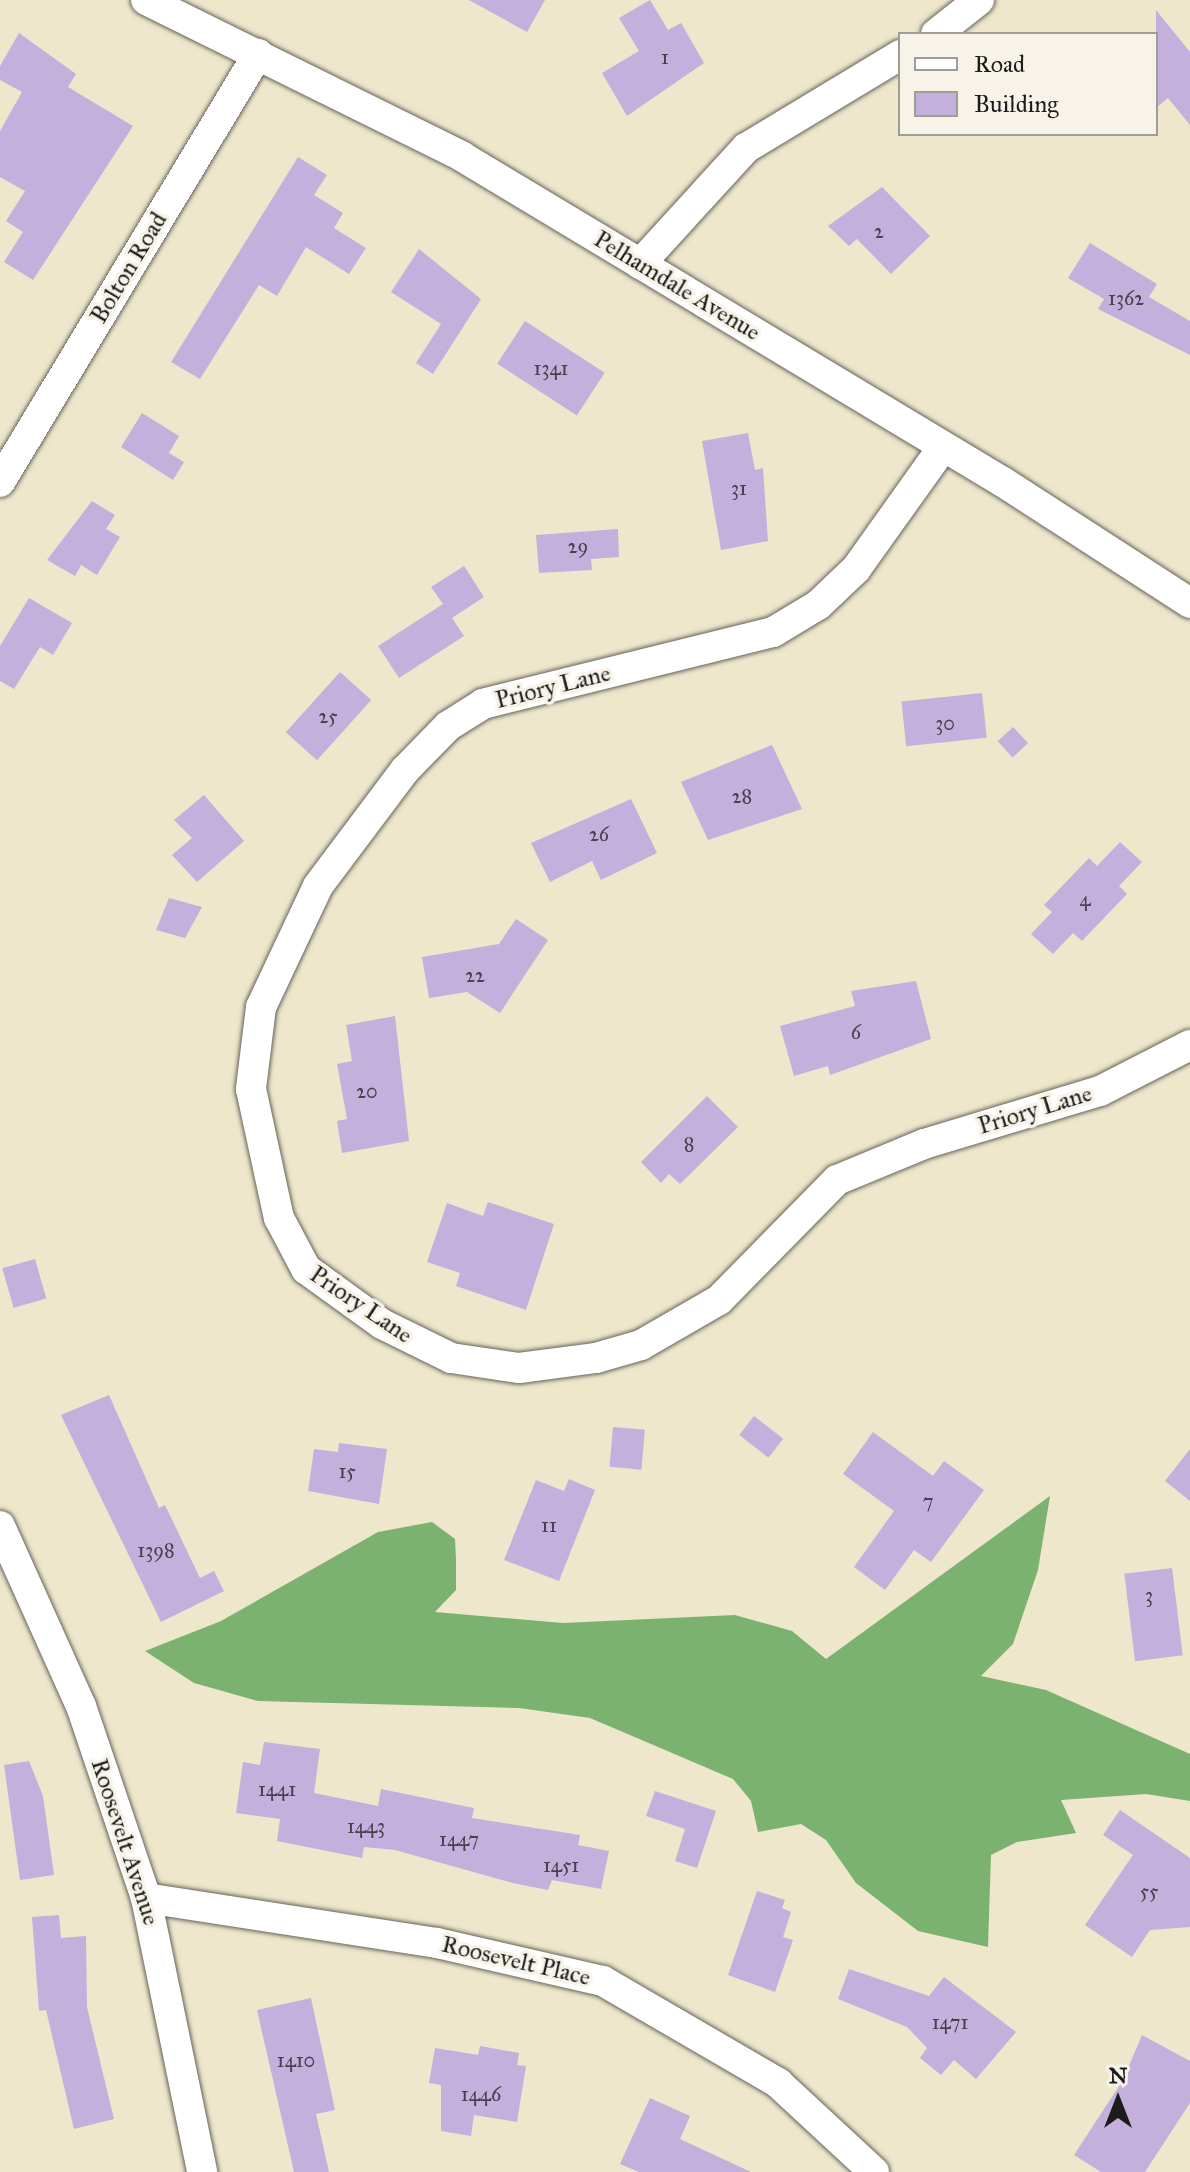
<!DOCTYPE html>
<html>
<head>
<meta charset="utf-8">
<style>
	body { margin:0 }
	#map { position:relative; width:1190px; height:2172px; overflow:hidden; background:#eee7cc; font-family:"IM FELL Great Primer",serif }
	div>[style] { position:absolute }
	.forest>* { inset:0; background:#7cb26f }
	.building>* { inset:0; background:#c3b0dd; transform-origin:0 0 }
	.roads { filter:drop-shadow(0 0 2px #66635a) drop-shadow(0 0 2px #66635a) }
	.minor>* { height:30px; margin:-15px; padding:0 15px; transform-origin:15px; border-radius:15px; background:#fff }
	span { translate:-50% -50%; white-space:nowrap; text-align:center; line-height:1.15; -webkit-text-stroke:7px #f7f3e8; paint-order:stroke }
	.number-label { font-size:20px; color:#46414c }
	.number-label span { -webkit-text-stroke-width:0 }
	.street-label { font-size:24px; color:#1c1c1c }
	.legend { position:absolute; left:898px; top:32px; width:260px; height:104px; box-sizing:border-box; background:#f7f3e8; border:2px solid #9f9d96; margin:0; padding:10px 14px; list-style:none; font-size:24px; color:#1c1c1c }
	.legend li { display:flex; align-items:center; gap:16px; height:40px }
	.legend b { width:40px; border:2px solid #9f9d96 }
	.north { position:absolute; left:1078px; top:2060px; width:80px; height:80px; -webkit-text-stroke:6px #f7f3e8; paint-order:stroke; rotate:0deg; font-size:22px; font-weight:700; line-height:32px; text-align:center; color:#1c1c1c }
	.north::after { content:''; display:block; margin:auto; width:28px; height:36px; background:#1c1c1c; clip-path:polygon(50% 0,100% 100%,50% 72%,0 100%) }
</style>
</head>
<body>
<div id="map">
	<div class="forest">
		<div style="clip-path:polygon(1050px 1496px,1038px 1570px,1013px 1644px,981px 1676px,1046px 1690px,1190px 1754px,1190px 1801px,1146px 1794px,1061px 1800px,1076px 1833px,1017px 1842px,991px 1855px,988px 1947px,918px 1931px,856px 1883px,826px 1840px,801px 1824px,758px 1832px,751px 1801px,733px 1779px,590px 1718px,519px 1708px,258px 1701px,194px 1683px,145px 1651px,221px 1621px,378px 1532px,432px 1522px,455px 1539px,456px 1560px,456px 1590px,435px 1612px,563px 1623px,735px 1615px,792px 1631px,826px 1659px)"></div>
	</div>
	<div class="building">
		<div style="clip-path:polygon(469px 0,545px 0,527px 32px)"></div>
		<div style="clip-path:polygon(650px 0,668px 30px,681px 23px,704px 63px,627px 116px,602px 73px,639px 51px,619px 18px)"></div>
		<div style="clip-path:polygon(1156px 10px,1190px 52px,1190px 125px,1168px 98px,1156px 108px)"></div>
		<div style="clip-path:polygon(19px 33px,76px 74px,68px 87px,133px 126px,33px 280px,4px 262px,23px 232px,6px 221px,25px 191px,0 177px,0 131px,22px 92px,0 80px,0 66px)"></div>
		<div style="clip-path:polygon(298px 157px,327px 175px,314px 195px,343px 213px,334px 228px,366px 248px,349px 274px,306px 247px,277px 296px,259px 285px,200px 379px,171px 362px)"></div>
		<div style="clip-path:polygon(882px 187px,930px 236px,891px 274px,857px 239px,849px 246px,828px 226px)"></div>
		<div style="clip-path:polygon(1090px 243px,1157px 284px,1149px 297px,1190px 321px,1190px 355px,1098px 309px,1104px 299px,1068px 278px)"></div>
		<div style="clip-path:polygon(419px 249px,481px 299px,433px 374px,416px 363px,441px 324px,391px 292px)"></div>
		<div style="left:525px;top:321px;width:95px;height:51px;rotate:33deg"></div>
		<div style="clip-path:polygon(142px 413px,179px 436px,169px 453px,184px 462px,173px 480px,121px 447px)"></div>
		<div style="clip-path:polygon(748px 433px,755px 470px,763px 468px,768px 541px,721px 550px,702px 441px)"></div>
		<div style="clip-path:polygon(92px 501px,115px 515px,106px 529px,120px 537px,97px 575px,81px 565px,75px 576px,47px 560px)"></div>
		<div style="clip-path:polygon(618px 529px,619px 557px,591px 559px,592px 570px,539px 573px,536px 535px)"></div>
		<div style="clip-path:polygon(464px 566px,484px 597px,452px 618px,464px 636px,399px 678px,378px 646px,443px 604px,431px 587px)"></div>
		<div style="clip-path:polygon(29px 598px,72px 623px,53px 655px,40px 647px,14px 689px,0 681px,0 646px)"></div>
		<div style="left:340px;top:672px;width:42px;height:81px;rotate:42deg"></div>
		<div style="left:982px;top:693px;width:45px;height:81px;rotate:84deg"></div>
		<div style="left:1013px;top:727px;width:22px;height:21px;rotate:47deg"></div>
		<div style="clip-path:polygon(772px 745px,802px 809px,708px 840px,681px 782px)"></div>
		<div style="clip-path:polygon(204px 795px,244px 841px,197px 882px,172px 855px,192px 838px,174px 820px)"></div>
		<div style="clip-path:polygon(631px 799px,657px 853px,601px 880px,592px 861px,550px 882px,531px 843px)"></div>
		<div style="clip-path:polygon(1120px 842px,1142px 862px,1119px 886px,1127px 894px,1082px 941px,1073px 933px,1053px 954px,1031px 934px,1052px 912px,1044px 905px,1089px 858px,1097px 866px)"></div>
		<div style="clip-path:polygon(169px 898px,202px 907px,185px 938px,156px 930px)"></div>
		<div style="clip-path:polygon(516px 919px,548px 940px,500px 1013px,467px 992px,429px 998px,422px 957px,499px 944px)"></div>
		<div style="clip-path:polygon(916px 981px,931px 1039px,830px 1075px,828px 1066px,794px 1076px,780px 1026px,855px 1006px,851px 991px)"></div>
		<div style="clip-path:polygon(395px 1016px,409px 1141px,342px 1153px,337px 1121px,347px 1119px,337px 1064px,352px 1061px,346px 1025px)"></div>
		<div style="clip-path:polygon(707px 1096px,738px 1127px,680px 1184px,669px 1174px,661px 1183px,641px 1162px)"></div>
		<div style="clip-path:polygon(488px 1202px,554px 1224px,526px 1310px,456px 1286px,460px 1273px,427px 1262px,447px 1203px,483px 1216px)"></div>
		<div style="left:35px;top:1259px;width:41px;height:34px;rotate:74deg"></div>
		<div style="clip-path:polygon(109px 1395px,159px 1508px,165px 1505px,200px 1578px,214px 1571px,224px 1591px,161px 1622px,61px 1415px)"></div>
		<div style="left:754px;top:1416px;width:37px;height:24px;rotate:38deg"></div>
		<div style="left:613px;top:1427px;width:32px;height:40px;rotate:5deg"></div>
		<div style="clip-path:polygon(873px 1432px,933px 1476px,944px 1461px,984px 1490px,931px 1562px,914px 1550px,885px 1590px,854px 1567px,894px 1511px,843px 1474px)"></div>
		<div style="clip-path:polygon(339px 1443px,387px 1449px,379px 1504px,308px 1491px,314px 1449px,338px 1452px)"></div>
		<div style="clip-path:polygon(1190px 1449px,1190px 1501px,1165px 1481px)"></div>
		<div style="clip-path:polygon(569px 1479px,595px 1490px,559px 1581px,504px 1560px,536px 1480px,564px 1491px)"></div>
		<div style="left:1172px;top:1568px;width:88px;height:48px;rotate:83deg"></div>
		<div style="clip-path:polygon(264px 1742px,320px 1749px,314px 1793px,378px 1806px,381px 1789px,474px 1808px,472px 1818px,580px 1835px,578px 1845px,609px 1851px,601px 1889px,552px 1880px,548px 1890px,513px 1883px,395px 1850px,364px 1847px,362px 1858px,277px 1841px,280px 1819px,236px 1813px,243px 1762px,260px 1765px)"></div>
		<div style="clip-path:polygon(29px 1761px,43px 1796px,54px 1875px,20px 1880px,4px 1765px)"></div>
		<div style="clip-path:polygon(655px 1791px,716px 1811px,697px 1868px,675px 1861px,685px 1829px,646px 1816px)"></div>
		<div style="clip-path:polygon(1120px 1810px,1190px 1858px,1190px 1927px,1150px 1930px,1132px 1957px,1085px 1925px,1133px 1855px,1103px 1835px)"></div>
		<div style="clip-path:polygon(757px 1891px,785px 1900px,782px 1908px,791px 1912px,783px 1937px,793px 1940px,775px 1992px,728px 1975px)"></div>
		<div style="clip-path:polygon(59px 1915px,61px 1938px,86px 1936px,87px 2007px,114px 2119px,74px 2129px,46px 2010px,39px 2011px,32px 1917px)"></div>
		<div style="clip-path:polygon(849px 1969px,929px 1996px,944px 1977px,1016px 2032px,976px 2079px,954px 2060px,941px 2075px,920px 2058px,927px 2048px,907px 2027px,838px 1999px)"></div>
		<div style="clip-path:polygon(311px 1998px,335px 2110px,316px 2114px,329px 2172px,294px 2172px,257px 2010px)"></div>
		<div style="clip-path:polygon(1142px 2035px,1190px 2061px,1190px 2103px,1145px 2172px,1101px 2172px,1074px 2155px,1123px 2080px)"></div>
		<div style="clip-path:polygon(480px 2046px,519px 2053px,517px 2065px,526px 2066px,517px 2122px,474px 2115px,471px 2136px,441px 2131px,441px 2085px,429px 2083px,435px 2048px,478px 2055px)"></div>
		<div style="clip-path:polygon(650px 2098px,690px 2116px,680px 2139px,751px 2172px,639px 2172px,620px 2164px)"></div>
	</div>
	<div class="roads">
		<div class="minor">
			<div style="left:146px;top:0;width:352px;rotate:26.3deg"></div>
			<div style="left:461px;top:156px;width:632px;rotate:31.03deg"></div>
			<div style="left:1003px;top:482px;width:223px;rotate:32.9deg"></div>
			<div style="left:936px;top:34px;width:55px;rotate:-38.3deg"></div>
			<div style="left:640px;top:264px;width:157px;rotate:-47.6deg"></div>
			<div style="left:746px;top:148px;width:180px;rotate:-31.1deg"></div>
			<div style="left:943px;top:447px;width:150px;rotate:125.5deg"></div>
			<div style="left:856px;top:569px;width:52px;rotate:136.5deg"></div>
			<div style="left:818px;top:605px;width:52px;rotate:149deg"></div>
			<div style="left:773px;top:632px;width:299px;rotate:166.1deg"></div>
			<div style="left:483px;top:704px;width:41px;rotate:147.8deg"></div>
			<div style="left:448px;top:726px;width:62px;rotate:134.3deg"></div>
			<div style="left:405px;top:770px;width:145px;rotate:126.9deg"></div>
			<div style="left:318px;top:886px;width:134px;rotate:115.2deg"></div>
			<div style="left:261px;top:1007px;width:83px;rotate:97deg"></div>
			<div style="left:251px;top:1089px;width:132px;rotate:77.8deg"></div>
			<div style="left:279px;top:1218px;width:58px;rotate:62.1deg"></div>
			<div style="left:306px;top:1269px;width:94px;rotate:35.9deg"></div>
			<div style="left:382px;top:1324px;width:77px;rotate:26.2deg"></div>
			<div style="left:451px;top:1358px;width:69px;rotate:8.4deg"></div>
			<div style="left:519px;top:1368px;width:78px;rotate:-7.4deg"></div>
			<div style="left:596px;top:1358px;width:47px;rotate:-16.1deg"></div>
			<div style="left:641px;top:1345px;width:90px;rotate:-30deg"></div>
			<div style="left:719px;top:1300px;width:168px;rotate:-45.5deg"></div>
			<div style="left:837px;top:1180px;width:94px;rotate:-22.5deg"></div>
			<div style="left:924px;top:1144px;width:184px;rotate:-16.8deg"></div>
			<div style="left:1100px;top:1091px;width:101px;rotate:-27.1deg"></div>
			<div style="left:0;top:482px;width:500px;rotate:-58.9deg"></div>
			<div style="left:0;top:1526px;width:197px;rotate:65.8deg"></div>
			<div style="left:81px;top:1706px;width:203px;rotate:71.3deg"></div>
			<div style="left:146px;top:1898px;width:280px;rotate:78.4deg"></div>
			<div style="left:146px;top:1898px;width:294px;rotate:8.8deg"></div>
			<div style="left:437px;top:1943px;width:170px;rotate:12.9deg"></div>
			<div style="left:603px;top:1981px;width:203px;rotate:30.2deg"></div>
			<div style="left:778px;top:2083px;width:131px;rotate:42.8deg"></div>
		</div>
	</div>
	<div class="number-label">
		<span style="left:665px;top:57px">1</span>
		<span style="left:879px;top:231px">2</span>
		<span style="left:1126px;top:298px">1362</span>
		<span style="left:551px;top:368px">1341</span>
		<span style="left:739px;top:488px">31</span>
		<span style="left:578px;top:546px">29</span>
		<span style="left:328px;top:716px">25</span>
		<span style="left:945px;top:723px">30</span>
		<span style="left:742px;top:796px">28</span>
		<span style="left:599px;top:834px">26</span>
		<span style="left:1085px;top:899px">4</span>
		<span style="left:475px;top:975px">22</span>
		<span style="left:856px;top:1032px">6</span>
		<span style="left:367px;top:1091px">20</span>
		<span style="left:689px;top:1144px">8</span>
		<span style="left:347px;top:1471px">15</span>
		<span style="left:928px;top:1501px">7</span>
		<span style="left:549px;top:1525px">11</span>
		<span style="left:156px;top:1550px">1398</span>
		<span style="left:1149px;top:1595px">3</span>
		<span style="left:277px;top:1789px">1441</span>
		<span style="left:366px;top:1826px">1443</span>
		<span style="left:459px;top:1839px">1447</span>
		<span style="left:561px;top:1865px">1451</span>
		<span style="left:1149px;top:1891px">55</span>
		<span style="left:950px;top:2022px">1471</span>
		<span style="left:296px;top:2060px">1410</span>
		<span style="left:481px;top:2094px">1446</span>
	</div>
	<div class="street-label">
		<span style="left:129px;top:268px;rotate:-59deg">Bolton Road</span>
		<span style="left:677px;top:286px;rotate:31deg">Pelhamdale Avenue</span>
		<span style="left:553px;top:687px;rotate:-14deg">Priory Lane</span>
		<span style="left:1035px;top:1110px;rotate:-17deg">Priory Lane</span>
		<span style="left:361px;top:1305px;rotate:34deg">Priory Lane</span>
		<span style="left:125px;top:1842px;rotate:72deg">Roosevelt Avenue</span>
		<span style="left:516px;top:1961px;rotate:13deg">Roosevelt Place</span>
	</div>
	<ul class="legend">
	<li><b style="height:10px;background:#fff"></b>Road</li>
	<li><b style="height:22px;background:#c3b0dd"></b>Building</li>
	</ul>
	<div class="north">N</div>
</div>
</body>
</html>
